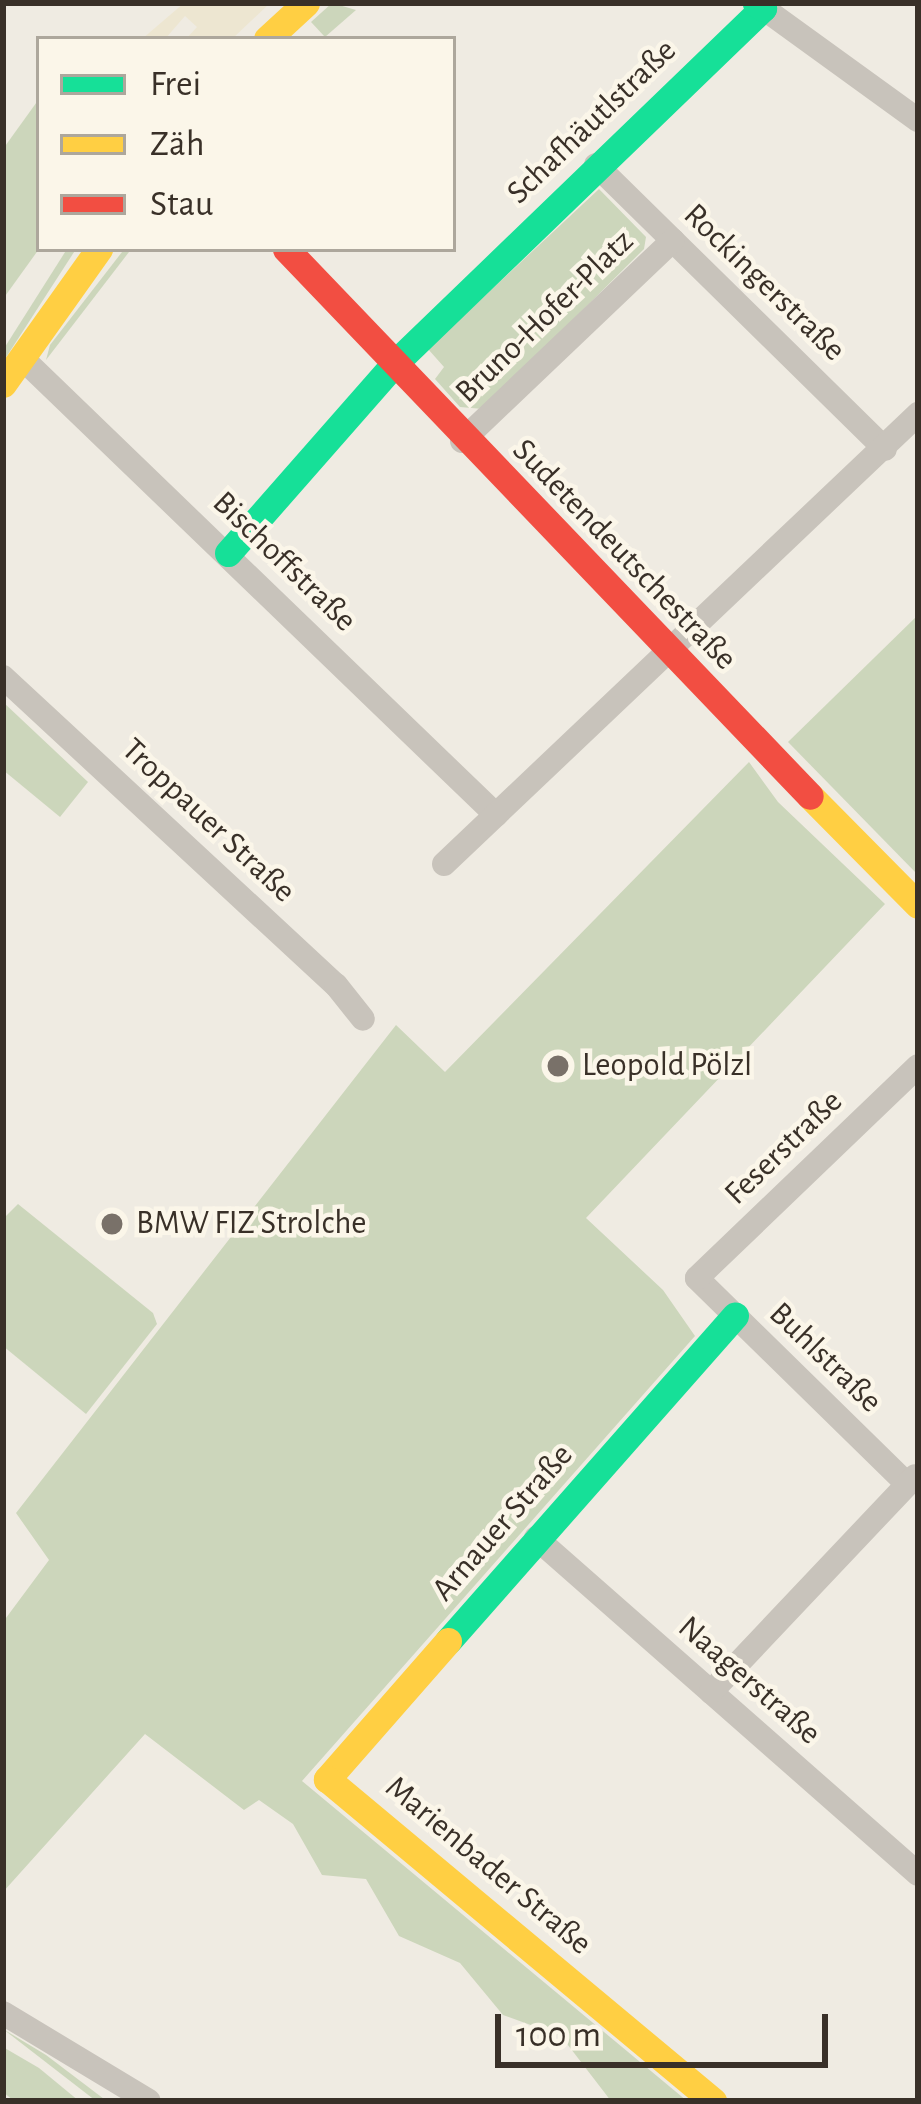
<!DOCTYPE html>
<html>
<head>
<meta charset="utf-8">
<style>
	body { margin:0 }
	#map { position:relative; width:921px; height:2104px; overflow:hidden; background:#efebe2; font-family:"Alegreya Sans",sans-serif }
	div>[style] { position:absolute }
	.green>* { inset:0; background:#ccd6bb }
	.plaza>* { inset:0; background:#ede6d1 }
	.street>* { height:24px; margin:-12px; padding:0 12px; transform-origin:12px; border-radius:12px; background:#c8c3bb }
	.fast>* { height:27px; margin:-13.5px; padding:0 13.5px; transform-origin:13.5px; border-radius:13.5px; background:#16e098 }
	.slow>* { height:27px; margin:-13.5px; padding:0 13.5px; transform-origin:13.5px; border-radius:13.5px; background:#ffcf43 }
	.jam>* { height:27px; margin:-13.5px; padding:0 13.5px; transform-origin:13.5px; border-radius:13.5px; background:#f24e42 }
	.dots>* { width:33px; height:33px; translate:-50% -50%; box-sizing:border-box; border:6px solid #fbf6e9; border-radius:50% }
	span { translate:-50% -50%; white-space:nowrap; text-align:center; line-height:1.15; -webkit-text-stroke:9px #fbf6e9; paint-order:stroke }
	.street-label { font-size:33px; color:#393028 }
	.poi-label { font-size:33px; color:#393028 }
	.left { translate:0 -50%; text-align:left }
	.frame { position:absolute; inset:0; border:6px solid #393028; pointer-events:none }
	.legend { position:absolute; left:36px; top:36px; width:420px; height:216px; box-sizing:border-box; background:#fbf6e9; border:3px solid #ada79c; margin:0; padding:15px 21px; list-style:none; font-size:36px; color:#393028 }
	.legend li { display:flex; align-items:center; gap:24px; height:60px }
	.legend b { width:60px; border:3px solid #ada79c }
	.scale { position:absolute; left:495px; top:2014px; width:333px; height:54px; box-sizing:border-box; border:6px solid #393028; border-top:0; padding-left:15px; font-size:36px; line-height:42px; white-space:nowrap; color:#393028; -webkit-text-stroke:9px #fbf6e9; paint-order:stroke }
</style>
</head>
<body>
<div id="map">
	<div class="green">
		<div style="clip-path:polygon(332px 3px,356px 10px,325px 37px,311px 22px)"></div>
		<div style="clip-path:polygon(39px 99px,39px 249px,3px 299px,3px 149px)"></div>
		<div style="clip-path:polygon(599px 189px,646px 237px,644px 249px,483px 409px,460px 407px,435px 379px,444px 367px,428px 349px)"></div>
		<div style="clip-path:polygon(67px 249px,76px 249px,3px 362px,3px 350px)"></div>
		<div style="clip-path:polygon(122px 252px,129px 252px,46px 360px,50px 345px)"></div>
		<div style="clip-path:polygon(918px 615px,918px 875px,788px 742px)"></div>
		<div style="clip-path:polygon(3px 702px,88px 782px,60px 817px,3px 770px)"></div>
		<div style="clip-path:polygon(749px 762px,778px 802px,885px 904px,586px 1218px,663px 1290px,695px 1336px,302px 1781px,687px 2101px,611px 2101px,561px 2036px,503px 2015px,460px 1963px,399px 1936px,366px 1879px,322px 1875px,293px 1824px,259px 1800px,244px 1810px,145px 1734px,3px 1892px,3px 1622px,49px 1560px,16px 1513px,396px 1025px,445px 1072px)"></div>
		<div style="clip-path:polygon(18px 1204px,153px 1313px,157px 1324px,86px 1414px,3px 1346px,3px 1219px)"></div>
		<div style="clip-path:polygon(3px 2029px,46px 2055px,104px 2099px,96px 2101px)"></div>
		<div style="clip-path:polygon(3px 2047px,39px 2068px,79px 2101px,14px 2101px,3px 2092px)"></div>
	</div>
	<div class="plaza">
		<div style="clip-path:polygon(184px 3px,270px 3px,232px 39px,186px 39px,197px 27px,185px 16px,165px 39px,142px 39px)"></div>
	</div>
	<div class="street">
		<div style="left:763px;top:8px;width:191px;rotate:35.9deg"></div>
		<div style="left:596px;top:165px;width:405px;rotate:44.5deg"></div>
		<div style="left:23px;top:359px;width:657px;rotate:43.95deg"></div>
		<div style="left:462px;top:441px;width:291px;rotate:-43.6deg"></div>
		<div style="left:3px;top:677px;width:454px;rotate:42.8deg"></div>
		<div style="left:336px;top:985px;width:43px;rotate:51.5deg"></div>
		<div style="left:444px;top:864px;width:654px;rotate:-43.51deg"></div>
		<div style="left:907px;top:1484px;width:294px;rotate:-135.6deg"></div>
		<div style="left:697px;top:1278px;width:306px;rotate:-43.8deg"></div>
		<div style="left:536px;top:1538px;width:509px;rotate:41.33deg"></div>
		<div style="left:711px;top:1692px;width:297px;rotate:-46.6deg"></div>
		<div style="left:3px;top:2013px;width:170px;rotate:31.1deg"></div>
	</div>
	<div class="fast">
		<div style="left:228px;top:553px;width:252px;rotate:-48.7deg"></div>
		<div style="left:394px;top:364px;width:513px;rotate:-43.97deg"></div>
		<div style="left:763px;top:8px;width:9px;rotate:-144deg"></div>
		<div style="left:448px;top:1641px;width:434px;rotate:-48.6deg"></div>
	</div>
	<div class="slow">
		<div style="left:267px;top:39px;width:53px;rotate:-42.7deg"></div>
		<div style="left:3px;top:384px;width:166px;rotate:-54.6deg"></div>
		<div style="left:810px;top:796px;width:153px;rotate:45.3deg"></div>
		<div style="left:448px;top:1641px;width:184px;rotate:131.2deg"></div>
		<div style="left:327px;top:1779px;width:503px;rotate:39.83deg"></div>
	</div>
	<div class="jam">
		<div style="left:286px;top:249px;width:757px;rotate:46.23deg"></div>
	</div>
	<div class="dots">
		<div style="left:558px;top:1066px;background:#797169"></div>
		<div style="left:112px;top:1224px;background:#797169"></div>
	</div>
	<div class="street-label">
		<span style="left:592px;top:122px;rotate:-44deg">Schafhäutlstraße</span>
		<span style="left:764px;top:283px;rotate:44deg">Rockingerstraße</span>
		<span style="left:545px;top:317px;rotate:-44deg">Bruno-Hofer-Platz</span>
		<span style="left:624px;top:555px;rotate:46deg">Sudetendeutschestraße</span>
		<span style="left:284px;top:562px;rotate:44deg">Bischoffstraße</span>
		<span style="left:208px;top:821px;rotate:43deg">Troppauer Straße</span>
		<span style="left:784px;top:1148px;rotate:-44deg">Feserstraße</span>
		<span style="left:825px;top:1358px;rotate:44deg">Buhlstraße</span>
		<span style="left:503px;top:1523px;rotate:-49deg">Arnauer Straße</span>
		<span style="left:749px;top:1681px;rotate:41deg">Naagerstraße</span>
		<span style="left:488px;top:1866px;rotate:40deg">Marienbader Straße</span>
	</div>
	<div class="poi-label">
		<span class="left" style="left:582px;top:1066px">Leopold Pölzl</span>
		<span class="left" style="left:136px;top:1224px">BMW FIZ Strolche</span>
	</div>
	<div class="frame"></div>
	<ul class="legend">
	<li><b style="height:15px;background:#16e098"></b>Frei</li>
	<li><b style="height:15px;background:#ffcf43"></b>Zäh</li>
	<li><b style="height:15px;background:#f24e42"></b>Stau</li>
	</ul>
	<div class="scale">100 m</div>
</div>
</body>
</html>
